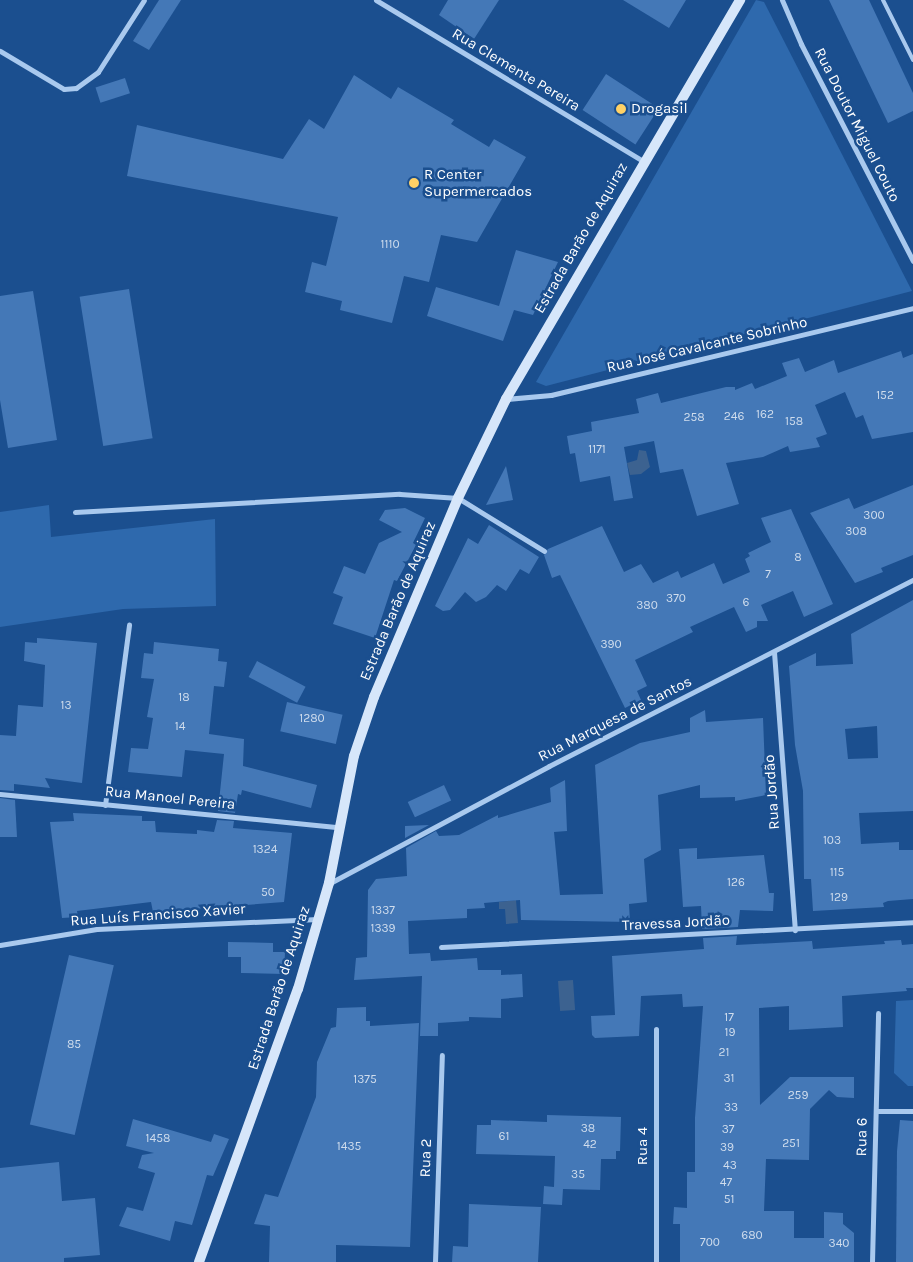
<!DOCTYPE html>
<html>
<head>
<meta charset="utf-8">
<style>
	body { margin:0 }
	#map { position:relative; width:913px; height:1262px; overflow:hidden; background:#1b4f8f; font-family:Karla,sans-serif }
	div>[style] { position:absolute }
	.green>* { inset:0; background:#2e69ad }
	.water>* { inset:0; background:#3c6290; transform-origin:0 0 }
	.building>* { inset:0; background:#4478b7; transform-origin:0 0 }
	.lane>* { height:4px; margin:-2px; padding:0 2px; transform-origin:2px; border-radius:2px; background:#a9c9ee }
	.street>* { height:5px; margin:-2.5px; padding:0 2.5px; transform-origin:2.5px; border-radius:2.5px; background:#a9c9ee }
	.secondary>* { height:10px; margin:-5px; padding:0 5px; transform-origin:5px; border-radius:5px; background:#d6e6fa }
	.dots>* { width:14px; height:14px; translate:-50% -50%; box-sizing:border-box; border:2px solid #1b4f8f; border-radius:50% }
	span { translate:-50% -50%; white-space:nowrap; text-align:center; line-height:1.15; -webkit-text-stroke:5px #1b4f8f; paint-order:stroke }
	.number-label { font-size:12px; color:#d0dded }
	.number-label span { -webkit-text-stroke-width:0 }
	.street-label { font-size:15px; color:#fff }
	.poi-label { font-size:15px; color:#fff }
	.left { translate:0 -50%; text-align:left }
</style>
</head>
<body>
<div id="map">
	<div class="green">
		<div style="clip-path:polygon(756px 0,764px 2px,912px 291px,546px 386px,536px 382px)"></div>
		<div style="clip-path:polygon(49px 505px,51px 537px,215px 519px,216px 606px,123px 609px,0 627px,0 512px)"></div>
		<div style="clip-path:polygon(913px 1000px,913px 1086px,908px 1086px,894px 1073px,896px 1001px)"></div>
	</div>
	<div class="water">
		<div style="clip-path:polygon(639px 450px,646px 451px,650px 467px,641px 474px,630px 475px,627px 463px,637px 460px)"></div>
		<div style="clip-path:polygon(516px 900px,518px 923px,506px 924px,505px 909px,499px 909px,499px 902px)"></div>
		<div style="left:573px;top:980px;width:30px;height:15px;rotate:86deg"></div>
	</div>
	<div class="building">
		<div style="clip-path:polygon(159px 0,181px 0,149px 50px,133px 41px)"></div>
		<div style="clip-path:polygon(448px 0,499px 0,474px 39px,439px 15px)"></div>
		<div style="clip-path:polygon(623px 0,686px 0,669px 28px)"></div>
		<div style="clip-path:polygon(829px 0,869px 0,913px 93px,913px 111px,888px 123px)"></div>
		<div style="left:606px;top:74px;width:63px;height:43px;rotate:33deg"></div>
		<div style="clip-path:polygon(354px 75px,391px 99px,398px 87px,454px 120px,451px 124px,489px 147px,494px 139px,526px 157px,477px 242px,441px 235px,429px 282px,404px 276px,392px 323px,340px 310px,342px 301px,305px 292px,312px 262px,326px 266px,338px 217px,127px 176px,137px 125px,283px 159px,309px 119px,324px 129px)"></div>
		<div style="left:125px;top:78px;width:16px;height:31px;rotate:72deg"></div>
		<div style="clip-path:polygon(516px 250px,558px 262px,533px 315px,514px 310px,503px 341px,427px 316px,436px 287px,499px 306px)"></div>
		<div style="left:129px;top:289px;width:151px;height:50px;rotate:81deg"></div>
		<div style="clip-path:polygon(33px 291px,57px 440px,8px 448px,0 400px,0 296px)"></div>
		<div style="clip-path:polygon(901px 351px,903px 358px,913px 354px,913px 432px,872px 439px,863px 415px,856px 418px,845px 392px,815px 405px,827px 434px,816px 438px,820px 447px,790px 452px,788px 446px,763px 457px,726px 463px,739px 504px,697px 516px,683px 469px,660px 473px,654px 441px,624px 447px,633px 498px,614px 501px,610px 476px,580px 482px,575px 453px,570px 454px,567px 436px,592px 431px,591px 422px,639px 413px,636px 399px,658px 393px,661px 403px,726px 387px,735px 387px,735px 390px,752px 383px,755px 389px,787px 376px,782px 363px,799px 358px,805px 372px,834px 360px,838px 373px)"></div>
		<div style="clip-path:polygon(506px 466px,513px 500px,486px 505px)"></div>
		<div style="clip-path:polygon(913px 485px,913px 555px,881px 568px,883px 572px,855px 583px,810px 513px,849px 498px,854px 509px)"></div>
		<div style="clip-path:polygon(405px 508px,425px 518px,413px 543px,416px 545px,397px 581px,394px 580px,375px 638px,333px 624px,343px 597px,333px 593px,344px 566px,365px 574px,379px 543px,402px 532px,379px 520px,385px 510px)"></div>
		<div style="clip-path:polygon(791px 509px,833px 604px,804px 617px,793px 591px,761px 605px,768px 621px,757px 621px,757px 627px,746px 632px,734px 607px,690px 627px,693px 632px,635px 660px,647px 686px,637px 691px,641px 700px,625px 708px,560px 575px,552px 578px,544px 555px,548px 549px,602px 526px,624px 572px,641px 564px,653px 583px,678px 571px,681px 578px,714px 563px,723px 584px,750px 572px,745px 559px,750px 556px,748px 553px,771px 542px,761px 518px)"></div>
		<div style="clip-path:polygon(489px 525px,539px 557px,529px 574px,520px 569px,506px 591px,497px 585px,486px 597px,476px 602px,465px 592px,450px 610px,443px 611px,435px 606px,468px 538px,478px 544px)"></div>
		<div style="clip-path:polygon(evenodd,913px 600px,913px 811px,859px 813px,861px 844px,899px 842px,899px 850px,913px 850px,913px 899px,888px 901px,883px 903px,884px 907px,813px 911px,811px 879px,804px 879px,803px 791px,795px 745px,789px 666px,816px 653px,816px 666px,853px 664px,851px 634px,913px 600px,877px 726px,878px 758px,848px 759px,845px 729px,877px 726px)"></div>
		<div style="clip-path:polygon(37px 638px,97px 643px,82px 783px,45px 778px,50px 788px,14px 784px,14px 791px,0 790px,0 735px,16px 736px,18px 705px,43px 707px,45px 665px,24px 661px,25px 642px,37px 643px)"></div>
		<div style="clip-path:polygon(154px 642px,219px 649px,218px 661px,227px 662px,224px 687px,214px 686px,209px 734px,244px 739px,243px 766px,317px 785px,311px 808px,242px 790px,241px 795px,238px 794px,235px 813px,218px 811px,224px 754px,185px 750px,182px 777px,128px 772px,131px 748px,148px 749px,153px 718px,147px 717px,154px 679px,141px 678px,144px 653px,153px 654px)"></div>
		<div style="left:257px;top:661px;width:55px;height:18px;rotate:28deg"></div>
		<div style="left:287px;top:702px;width:57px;height:30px;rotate:13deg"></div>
		<div style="clip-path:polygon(705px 710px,706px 722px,763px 718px,766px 795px,735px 801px,735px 797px,700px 798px,700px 785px,658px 795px,661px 850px,644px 859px,647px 902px,629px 904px,630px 922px,521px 920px,520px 900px,484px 903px,485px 908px,467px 909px,467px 918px,408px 921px,409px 954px,430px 953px,431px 961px,477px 958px,478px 970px,501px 970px,501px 975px,522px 974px,523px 997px,501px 999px,501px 1018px,469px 1017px,469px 1021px,438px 1023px,438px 1036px,420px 1036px,422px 976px,354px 980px,356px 958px,367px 957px,368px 890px,376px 879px,407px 876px,406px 848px,436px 831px,439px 836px,459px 835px,498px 815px,498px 818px,551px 802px,550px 788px,565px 780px,567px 831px,554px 832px,560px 895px,603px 894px,595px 765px,640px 743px,690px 732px,690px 718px)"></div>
		<div style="left:444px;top:785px;width:17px;height:40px;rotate:65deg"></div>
		<div style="clip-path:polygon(0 798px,15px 800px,17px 837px,0 837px)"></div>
		<div style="clip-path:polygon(73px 813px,142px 816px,142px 821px,155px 821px,156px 832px,197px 834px,197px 830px,214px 832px,217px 820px,234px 821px,233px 828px,292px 833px,284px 902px,153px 912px,151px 902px,77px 911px,78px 917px,62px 918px,50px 822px,74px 821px)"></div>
		<div style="clip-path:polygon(429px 825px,405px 838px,405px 826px)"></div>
		<div style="clip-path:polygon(697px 848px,697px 859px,764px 855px,769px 893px,774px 893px,773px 911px,740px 910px,738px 927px,702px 929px,701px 906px,683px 907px,679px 849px)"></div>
		<div style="clip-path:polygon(737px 936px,736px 945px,812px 941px,813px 949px,885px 944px,884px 941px,901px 940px,902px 945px,913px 944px,913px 988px,906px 988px,907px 991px,842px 996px,843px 1027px,789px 1030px,789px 1006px,759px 1008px,760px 1105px,790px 1077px,854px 1077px,854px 1098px,837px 1097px,829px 1090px,810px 1109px,809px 1160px,766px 1159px,764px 1211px,794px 1211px,794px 1238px,824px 1238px,824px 1212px,843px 1213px,843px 1224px,854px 1233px,854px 1262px,680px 1262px,680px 1224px,673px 1224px,674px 1207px,687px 1208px,687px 1172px,695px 1172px,695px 1118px,703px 1006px,683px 1007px,682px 994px,641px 996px,639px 1036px,595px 1038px,592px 1035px,591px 1016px,615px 1015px,612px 956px,704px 949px,703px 938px)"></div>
		<div style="clip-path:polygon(228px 942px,273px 943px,273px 952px,285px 952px,284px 974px,241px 973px,241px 957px,228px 957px)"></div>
		<div style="left:69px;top:955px;width:46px;height:174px;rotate:13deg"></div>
		<div style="clip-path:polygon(366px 1007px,366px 1021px,370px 1021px,370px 1026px,419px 1023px,410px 1247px,336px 1245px,336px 1262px,269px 1262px,270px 1226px,254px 1224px,265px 1194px,278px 1197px,316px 1097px,317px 1062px,331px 1028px,336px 1027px,337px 1008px)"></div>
		<div style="clip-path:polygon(547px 1115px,621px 1117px,620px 1151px,616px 1151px,616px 1159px,601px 1159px,600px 1190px,563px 1189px,562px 1205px,543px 1204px,544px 1186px,554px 1187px,555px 1156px,476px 1154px,477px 1125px,491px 1125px,491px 1120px,547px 1122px)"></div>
		<div style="clip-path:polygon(133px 1119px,211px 1142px,214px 1134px,229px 1139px,213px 1176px,207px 1175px,192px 1225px,175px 1221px,170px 1241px,119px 1226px,127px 1207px,143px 1211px,155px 1173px,138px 1168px,142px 1155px,154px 1153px,126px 1146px)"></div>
		<div style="clip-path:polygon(900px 1120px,913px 1121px,913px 1262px,896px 1262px,897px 1151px)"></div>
		<div style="clip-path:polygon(59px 1162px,62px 1201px,95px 1198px,100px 1255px,64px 1258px,64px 1262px,0 1262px,0 1168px)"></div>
		<div style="clip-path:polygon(469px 1204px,541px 1207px,538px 1262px,452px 1262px,453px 1246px,468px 1247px)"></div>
	</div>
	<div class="lane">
		<div style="left:883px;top:0;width:67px;rotate:63.4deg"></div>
	</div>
	<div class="street">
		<div style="left:376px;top:0;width:312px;rotate:31.1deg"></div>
		<div style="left:782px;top:0;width:48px;rotate:66.6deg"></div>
		<div style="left:801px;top:44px;width:244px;rotate:62.7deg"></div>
		<div style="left:0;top:51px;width:74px;rotate:30.7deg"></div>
		<div style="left:64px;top:89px;width:12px;rotate:-5deg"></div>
		<div style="left:76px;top:88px;width:27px;rotate:-36deg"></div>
		<div style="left:98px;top:72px;width:85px;rotate:-57.4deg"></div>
		<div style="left:506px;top:399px;width:45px;rotate:-5.1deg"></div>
		<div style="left:551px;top:395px;width:372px;rotate:-13.5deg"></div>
		<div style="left:75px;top:512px;width:325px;rotate:-3.2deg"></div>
		<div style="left:400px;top:494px;width:58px;rotate:3.9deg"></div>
		<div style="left:458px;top:498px;width:101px;rotate:31.6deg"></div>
		<div style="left:774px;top:652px;width:279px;rotate:85.7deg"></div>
		<div style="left:0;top:794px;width:340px;rotate:5.6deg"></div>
		<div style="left:105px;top:805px;width:182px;rotate:-82.4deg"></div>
		<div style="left:330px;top:883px;width:248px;rotate:-28.1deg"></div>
		<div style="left:549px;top:766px;width:409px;rotate:-27.1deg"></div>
		<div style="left:0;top:945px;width:98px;rotate:-9.4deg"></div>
		<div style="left:97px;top:929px;width:221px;rotate:-2.6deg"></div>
		<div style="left:441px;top:947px;width:473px;rotate:-3deg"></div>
		<div style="left:876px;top:1111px;width:37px"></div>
		<div style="left:435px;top:1262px;width:207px;rotate:-88.1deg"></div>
		<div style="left:656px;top:1262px;width:233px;rotate:-90deg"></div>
		<div style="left:872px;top:1262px;width:249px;rotate:-88.6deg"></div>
	</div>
	<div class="secondary">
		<div style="left:199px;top:1262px;width:290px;rotate:-70.1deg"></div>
		<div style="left:298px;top:989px;width:110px;rotate:-73.7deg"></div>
		<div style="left:329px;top:883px;width:129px;rotate:-78.9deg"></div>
		<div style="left:354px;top:756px;width:62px;rotate:-71.3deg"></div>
		<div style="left:374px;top:697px;width:216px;rotate:-67.1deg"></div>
		<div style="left:458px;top:498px;width:110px;rotate:-64.1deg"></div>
		<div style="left:506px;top:399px;width:463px;rotate:-59.6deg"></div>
	</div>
	<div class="dots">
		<div style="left:621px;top:109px;background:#ffd166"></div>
		<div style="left:414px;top:183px;background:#ffd166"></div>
	</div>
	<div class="number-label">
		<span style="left:390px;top:245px">1110</span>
		<span style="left:885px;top:396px">152</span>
		<span style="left:765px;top:415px">162</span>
		<span style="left:734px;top:417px">246</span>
		<span style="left:694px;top:418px">258</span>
		<span style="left:794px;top:422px">158</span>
		<span style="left:597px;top:450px">1171</span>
		<span style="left:874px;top:516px">300</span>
		<span style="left:856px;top:532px">308</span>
		<span style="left:798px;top:558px">8</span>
		<span style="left:768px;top:575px">7</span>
		<span style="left:676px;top:599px">370</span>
		<span style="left:746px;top:603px">6</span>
		<span style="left:647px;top:606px">380</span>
		<span style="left:611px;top:645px">390</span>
		<span style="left:184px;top:698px">18</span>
		<span style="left:66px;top:706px">13</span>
		<span style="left:312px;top:719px">1280</span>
		<span style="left:180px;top:727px">14</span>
		<span style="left:832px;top:841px">103</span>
		<span style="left:265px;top:850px">1324</span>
		<span style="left:837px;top:873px">115</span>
		<span style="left:736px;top:883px">126</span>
		<span style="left:268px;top:893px">50</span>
		<span style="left:839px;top:898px">129</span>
		<span style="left:383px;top:911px">1337</span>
		<span style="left:383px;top:929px">1339</span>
		<span style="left:729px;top:1018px">17</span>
		<span style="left:730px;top:1033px">19</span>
		<span style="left:74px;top:1045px">85</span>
		<span style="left:724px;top:1053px">21</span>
		<span style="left:729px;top:1079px">31</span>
		<span style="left:365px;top:1080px">1375</span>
		<span style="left:798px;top:1096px">259</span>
		<span style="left:731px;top:1108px">33</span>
		<span style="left:588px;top:1129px">38</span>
		<span style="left:728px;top:1130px">37</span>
		<span style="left:504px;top:1137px">61</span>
		<span style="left:158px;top:1139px">1458</span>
		<span style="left:791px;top:1144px">251</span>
		<span style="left:590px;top:1145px">42</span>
		<span style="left:349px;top:1147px">1435</span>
		<span style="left:727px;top:1148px">39</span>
		<span style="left:730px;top:1166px">43</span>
		<span style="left:578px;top:1175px">35</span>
		<span style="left:726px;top:1183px">47</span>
		<span style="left:729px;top:1200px">51</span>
		<span style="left:752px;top:1236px">680</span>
		<span style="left:710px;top:1243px">700</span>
		<span style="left:839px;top:1244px">340</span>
	</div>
	<div class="street-label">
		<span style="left:516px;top:70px;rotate:31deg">Rua Clemente Pereira</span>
		<span style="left:857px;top:125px;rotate:63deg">Rua Doutor Miguel Couto</span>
		<span style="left:581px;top:238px;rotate:-60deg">Estrada Barão de Aquiraz</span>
		<span style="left:707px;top:345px;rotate:-13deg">Rua José Cavalcante Sobrinho</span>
		<span style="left:398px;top:601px;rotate:-67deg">Estrada Barão de Aquiraz</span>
		<span style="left:615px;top:719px;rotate:-27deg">Rua Marquesa de Santos</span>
		<span style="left:772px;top:792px;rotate:-94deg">Rua Jordão</span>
		<span style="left:170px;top:798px;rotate:6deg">Rua Manoel Pereira</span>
		<span style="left:158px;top:915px;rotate:-4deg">Rua Luís Francisco Xavier</span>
		<span style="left:676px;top:923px;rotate:-3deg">Travessa Jordão</span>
		<span style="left:279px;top:988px;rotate:-72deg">Estrada Barão de Aquiraz</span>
		<span style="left:862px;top:1137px;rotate:-89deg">Rua 6</span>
		<span style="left:643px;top:1146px;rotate:-90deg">Rua 4</span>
		<span style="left:426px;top:1158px;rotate:-88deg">Rua 2</span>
	</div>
	<div class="poi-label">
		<span class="left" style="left:631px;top:109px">Drogasil</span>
		<span class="left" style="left:424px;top:183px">R Center<br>Supermercados</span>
	</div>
</div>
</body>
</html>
